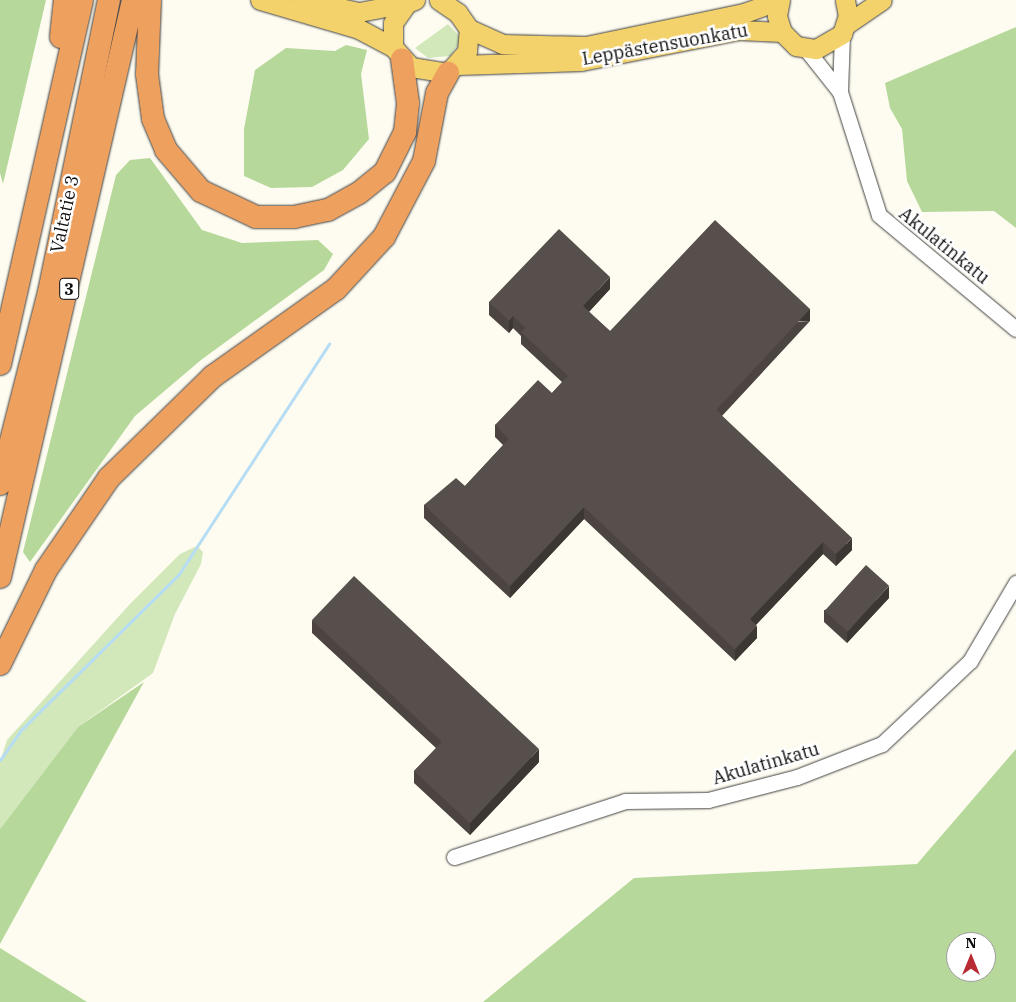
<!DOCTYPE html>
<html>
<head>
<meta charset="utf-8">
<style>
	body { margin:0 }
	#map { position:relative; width:1016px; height:1002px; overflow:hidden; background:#fefcf0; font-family:"IBM Plex Serif",serif }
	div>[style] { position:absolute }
	.green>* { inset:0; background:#d2e8bb }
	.forest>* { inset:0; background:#b6d89b }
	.stream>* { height:3px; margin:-1.5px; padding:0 1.5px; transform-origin:1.5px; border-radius:1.5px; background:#b7ddf4 }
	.roads { filter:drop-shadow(0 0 1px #414141) drop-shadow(0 0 1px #414141) }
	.minor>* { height:15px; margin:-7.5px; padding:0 7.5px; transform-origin:7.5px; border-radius:7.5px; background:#fff }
	.major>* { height:19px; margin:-9.5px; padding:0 9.5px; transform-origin:9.5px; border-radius:9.5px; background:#f3d26c }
	.highway>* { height:22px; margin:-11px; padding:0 11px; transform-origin:11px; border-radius:11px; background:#eea05e }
	.wall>* { inset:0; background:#4b4440 }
	.shaded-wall>* { inset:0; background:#3d3734; transform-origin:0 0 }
	.building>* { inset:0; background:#574f4b; transform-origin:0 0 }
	span { translate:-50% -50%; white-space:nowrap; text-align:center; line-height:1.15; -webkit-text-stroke:5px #fff; paint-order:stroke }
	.shield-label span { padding:1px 4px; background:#fff; border:1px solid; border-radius:4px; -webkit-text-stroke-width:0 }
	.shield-label { font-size:16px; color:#0e0e0e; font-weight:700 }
	.street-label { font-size:18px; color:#0e0e0e }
	.north { position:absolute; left:946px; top:932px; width:50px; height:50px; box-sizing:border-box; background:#fff; border:1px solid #9f9f9f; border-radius:50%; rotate:0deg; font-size:14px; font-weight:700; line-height:20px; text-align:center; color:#0e0e0e }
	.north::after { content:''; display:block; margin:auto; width:18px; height:22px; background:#b92b33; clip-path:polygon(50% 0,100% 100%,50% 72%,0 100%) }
</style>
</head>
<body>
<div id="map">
	<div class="green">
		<div style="clip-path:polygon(448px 24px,462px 39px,450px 56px,428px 58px,415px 48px)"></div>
		<div style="clip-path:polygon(197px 546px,203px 552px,201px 564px,175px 614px,153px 673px,78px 727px,0 829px,0 762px,7px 740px,129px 605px,180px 554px)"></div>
	</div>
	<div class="forest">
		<div style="clip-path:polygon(0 0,46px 0,3px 184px,0 173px)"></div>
		<div style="clip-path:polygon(1016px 27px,1016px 228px,994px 211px,922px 212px,907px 181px,902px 129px,890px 108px,885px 83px)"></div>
		<div style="clip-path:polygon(346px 45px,367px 50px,361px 74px,369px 139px,343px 170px,312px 187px,271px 188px,244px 176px,244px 129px,255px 70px,286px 48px,335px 51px)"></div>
		<div style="clip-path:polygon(150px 158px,202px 230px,242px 243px,318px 240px,333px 254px,324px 270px,201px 360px,135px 416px,30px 562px,23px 552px,116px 175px,130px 160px)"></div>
		<div style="clip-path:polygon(144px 682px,0 944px,0 945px,0 829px,78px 727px)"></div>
		<div style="clip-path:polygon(evenodd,1016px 749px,1016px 1002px,483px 1002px,634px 878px,917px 864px,1016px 749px,956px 942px,986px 942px,986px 972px,956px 972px,956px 942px)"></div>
		<div style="clip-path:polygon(0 948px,87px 1002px,0 1002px)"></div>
	</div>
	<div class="stream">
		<div style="left:0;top:760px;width:35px;rotate:-55deg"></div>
		<div style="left:20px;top:731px;width:223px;rotate:-44.6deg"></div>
		<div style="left:179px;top:574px;width:275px;rotate:-56.9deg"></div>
	</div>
	<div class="roads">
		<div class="minor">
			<div style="left:842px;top:34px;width:58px;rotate:92deg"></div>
			<div style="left:840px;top:92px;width:129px;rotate:72.4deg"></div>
			<div style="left:879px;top:215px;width:178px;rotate:39.8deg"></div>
			<div style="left:806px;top:49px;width:55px;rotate:51.7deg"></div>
			<div style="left:454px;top:857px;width:180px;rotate:-18.1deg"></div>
			<div style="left:625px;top:801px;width:83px;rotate:-0.7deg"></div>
			<div style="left:708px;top:800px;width:92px;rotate:-14.5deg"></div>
			<div style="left:797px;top:777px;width:91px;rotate:-21.2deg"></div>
			<div style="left:882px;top:744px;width:121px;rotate:-43.3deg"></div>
			<div style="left:970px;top:661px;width:91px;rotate:-59.5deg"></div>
		</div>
		<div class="major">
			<div style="left:260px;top:0;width:103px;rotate:16.3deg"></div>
			<div style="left:359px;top:29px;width:38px;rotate:28deg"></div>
			<div style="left:302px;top:0;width:58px;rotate:11.9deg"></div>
			<div style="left:359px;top:12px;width:49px;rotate:-10.6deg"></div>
			<div style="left:415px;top:0;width:9px;rotate:159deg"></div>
			<div style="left:407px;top:3px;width:24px;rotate:125deg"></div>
			<div style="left:393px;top:23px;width:24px;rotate:90deg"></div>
			<div style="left:393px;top:47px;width:27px;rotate:48deg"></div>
			<div style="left:411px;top:67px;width:37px;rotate:9deg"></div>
			<div style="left:448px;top:73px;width:29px;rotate:-49deg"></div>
			<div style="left:467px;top:51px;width:22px;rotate:-85deg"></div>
			<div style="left:469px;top:29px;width:19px;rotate:-125deg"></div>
			<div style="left:458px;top:13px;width:23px;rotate:-146deg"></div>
			<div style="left:780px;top:0;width:16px;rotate:101deg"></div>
			<div style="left:777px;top:16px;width:17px;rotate:73deg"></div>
			<div style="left:782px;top:32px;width:20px;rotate:45deg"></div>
			<div style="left:796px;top:46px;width:20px;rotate:9deg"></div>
			<div style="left:816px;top:49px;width:30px;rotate:-30deg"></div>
			<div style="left:842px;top:34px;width:19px;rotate:-72deg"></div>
			<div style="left:848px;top:16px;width:16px;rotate:-101deg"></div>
			<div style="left:847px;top:24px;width:42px;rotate:-34.4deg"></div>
			<div style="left:469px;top:29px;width:36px;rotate:24deg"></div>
			<div style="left:502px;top:44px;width:84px;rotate:1.4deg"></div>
			<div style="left:586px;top:46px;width:161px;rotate:-11.8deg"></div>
			<div style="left:744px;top:13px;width:37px;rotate:-20deg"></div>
			<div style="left:458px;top:65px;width:123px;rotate:-1.9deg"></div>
			<div style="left:581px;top:61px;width:161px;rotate:-11.1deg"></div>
			<div style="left:739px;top:30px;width:43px;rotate:2.7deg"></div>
		</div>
		<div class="highway">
			<div style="left:150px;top:0;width:74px;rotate:92.3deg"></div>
			<div style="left:147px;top:74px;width:45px;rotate:82.4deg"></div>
			<div style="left:153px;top:119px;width:34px;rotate:67deg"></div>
			<div style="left:166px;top:150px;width:54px;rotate:49.5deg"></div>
			<div style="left:201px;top:191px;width:61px;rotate:25.3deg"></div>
			<div style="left:256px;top:217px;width:38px"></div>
			<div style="left:294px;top:217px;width:35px;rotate:-12deg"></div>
			<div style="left:328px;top:210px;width:35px;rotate:-29deg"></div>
			<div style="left:359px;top:193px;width:33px;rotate:-39deg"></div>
			<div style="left:385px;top:172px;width:45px;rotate:-63.4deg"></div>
			<div style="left:405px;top:132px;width:29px;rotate:-84deg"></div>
			<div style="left:408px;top:103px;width:44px;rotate:-97.8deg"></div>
			<div style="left:61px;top:37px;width:37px;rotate:-84deg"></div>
			<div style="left:0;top:364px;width:373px;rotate:-77.3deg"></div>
			<div style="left:0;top:484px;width:198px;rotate:-75.7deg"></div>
			<div style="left:49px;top:292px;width:298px;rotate:-78.4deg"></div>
			<div style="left:0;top:577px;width:592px;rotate:-77.02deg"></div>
			<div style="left:0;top:664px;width:105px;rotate:-63.9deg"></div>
			<div style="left:46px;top:570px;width:112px;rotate:-55.6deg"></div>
			<div style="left:109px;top:478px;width:144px;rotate:-44.4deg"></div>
			<div style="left:212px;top:377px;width:152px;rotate:-35.4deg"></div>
			<div style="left:336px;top:289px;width:71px;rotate:-47.3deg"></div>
			<div style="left:384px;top:237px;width:86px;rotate:-62.2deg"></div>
			<div style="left:424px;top:161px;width:69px;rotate:-79.2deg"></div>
			<div style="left:437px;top:93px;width:23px;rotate:-61deg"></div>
		</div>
	</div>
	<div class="wall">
		<div style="clip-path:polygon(610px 289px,589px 312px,610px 331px,810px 321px,722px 416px,852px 550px,836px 566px,823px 554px,756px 625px,757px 638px,735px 661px,584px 519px,510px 598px,424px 518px,424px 505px,465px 486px,503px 445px,495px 437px,495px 425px,552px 393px,562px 382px,521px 344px,521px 336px,513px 328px,509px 333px,489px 315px,489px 302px)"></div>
		<div style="clip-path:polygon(889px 598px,847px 643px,824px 622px,824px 610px)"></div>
		<div style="clip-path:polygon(312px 620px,539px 762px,470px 835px,414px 783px,414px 771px,436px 748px,312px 633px)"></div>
	</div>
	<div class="shaded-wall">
		<div style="clip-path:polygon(610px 277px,610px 289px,583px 318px,583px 306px)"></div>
		<div style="left:810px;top:309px;width:12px;height:138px;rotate:90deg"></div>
		<div style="clip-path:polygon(513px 316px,513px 328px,509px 333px,509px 321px)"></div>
		<div style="clip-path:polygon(584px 507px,584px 519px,510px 598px,510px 586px)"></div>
		<div style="clip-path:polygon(852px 538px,852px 550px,836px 566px,836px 554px)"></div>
		<div style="clip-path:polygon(823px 542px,823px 554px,750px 631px,750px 619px)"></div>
		<div style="clip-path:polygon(889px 586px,889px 598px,847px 643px,847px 631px)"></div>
		<div style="clip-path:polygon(757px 626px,757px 638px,735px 661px,735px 649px)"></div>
		<div style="clip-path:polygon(539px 749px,539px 762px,470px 835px,470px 823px)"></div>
	</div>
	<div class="building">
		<div style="clip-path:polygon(715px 220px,810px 309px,716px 410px,852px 538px,836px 554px,823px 542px,750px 619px,757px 626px,735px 649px,584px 507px,510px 586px,424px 505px,456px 478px,465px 486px,509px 439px,495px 425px,538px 380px,552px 393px,568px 376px,521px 332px,526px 328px,513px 316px,509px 321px,489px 302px,559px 229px,610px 277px,583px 306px,610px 331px)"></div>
		<div style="left:866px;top:565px;width:31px;height:62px;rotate:42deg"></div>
		<div style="clip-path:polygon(354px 576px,539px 749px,470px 823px,414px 771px,442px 742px,312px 620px)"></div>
	</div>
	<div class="shield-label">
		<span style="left:69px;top:289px">3</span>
	</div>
	<div class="street-label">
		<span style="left:665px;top:45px;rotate:-10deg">Leppästensuonkatu</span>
		<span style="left:65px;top:214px;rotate:-78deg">Valtatie 3</span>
		<span style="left:944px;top:246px;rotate:39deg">Akulatinkatu</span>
		<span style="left:766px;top:764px;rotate:-16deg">Akulatinkatu</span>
	</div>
	<div class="north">N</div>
</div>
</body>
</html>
